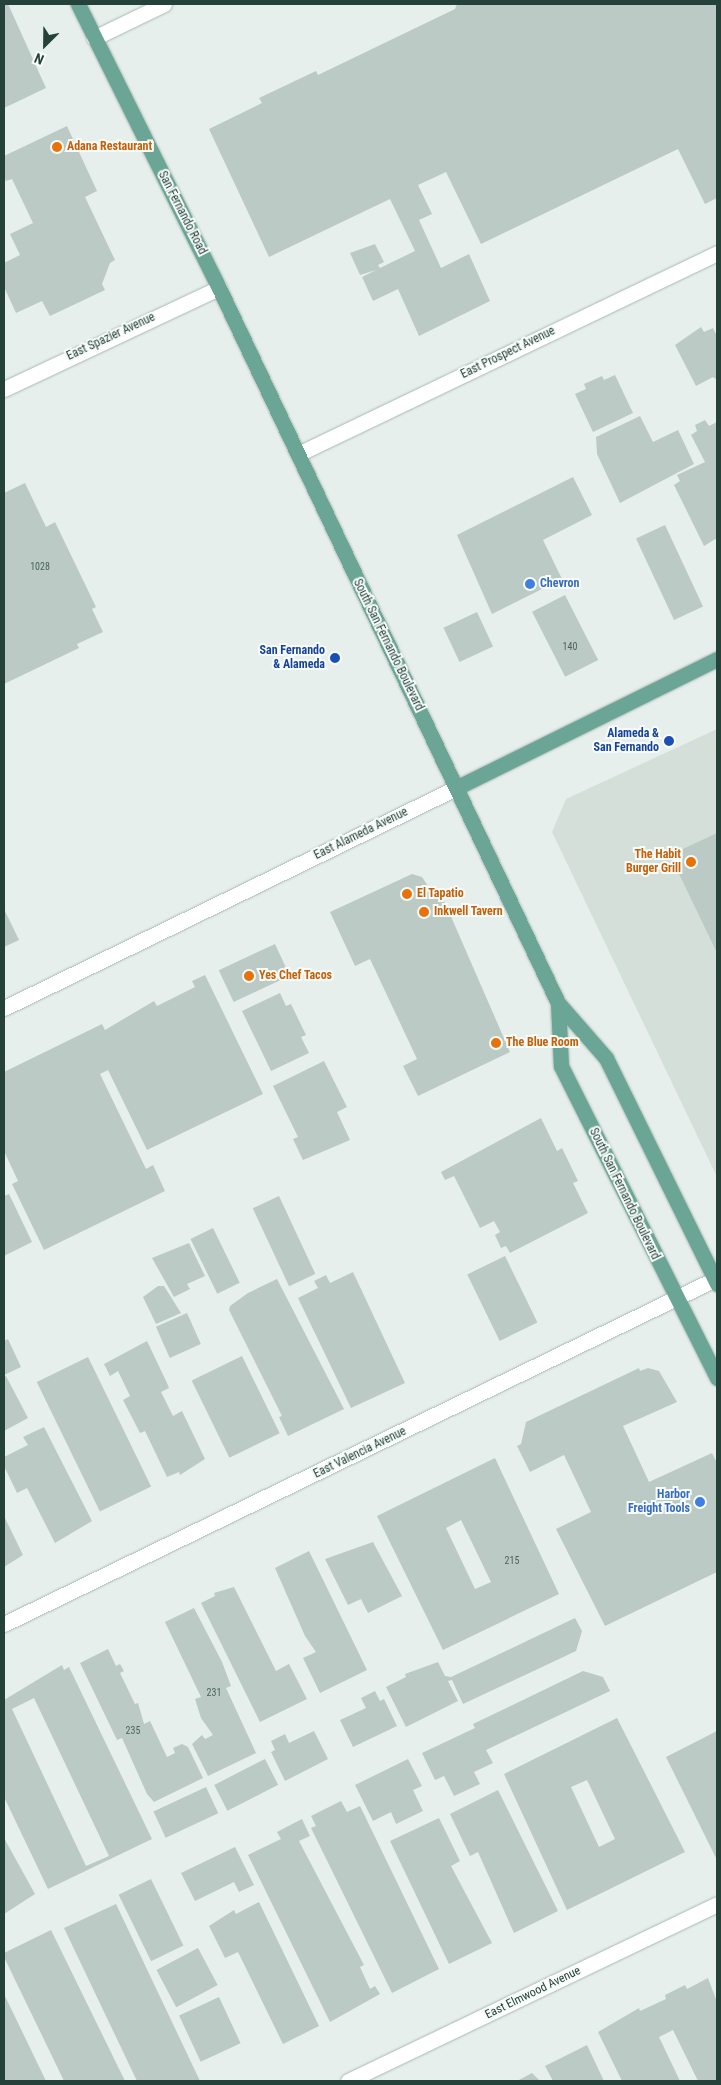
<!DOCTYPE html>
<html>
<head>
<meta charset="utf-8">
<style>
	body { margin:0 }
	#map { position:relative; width:721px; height:2085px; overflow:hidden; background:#e6efeb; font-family:"Roboto Condensed",sans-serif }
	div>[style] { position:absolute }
	.built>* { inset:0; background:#d4dfda }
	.building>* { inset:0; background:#bbcac4; transform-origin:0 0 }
	.roads { filter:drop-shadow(0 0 1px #a8b8b2) drop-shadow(0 0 1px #a8b8b2) }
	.minor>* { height:15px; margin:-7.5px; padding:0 7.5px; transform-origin:7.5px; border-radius:7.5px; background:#fff }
	.secondary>* { height:15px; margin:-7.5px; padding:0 7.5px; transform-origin:7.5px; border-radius:7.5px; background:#fff }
	.primary>* { height:15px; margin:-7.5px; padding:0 7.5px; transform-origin:7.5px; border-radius:7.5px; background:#6aa596 }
	.dots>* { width:14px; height:14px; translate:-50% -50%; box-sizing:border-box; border:2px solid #f7fbf9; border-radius:50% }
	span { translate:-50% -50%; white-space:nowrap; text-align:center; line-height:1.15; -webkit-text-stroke:4px #f7fbf9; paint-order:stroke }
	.number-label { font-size:10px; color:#4a645c }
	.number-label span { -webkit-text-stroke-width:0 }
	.food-label { font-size:12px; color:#c56008; font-weight:700 }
	.left { translate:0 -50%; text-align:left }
	.right { translate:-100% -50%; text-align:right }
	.street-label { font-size:12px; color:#24423a }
	.shop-label { font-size:12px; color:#366cbe; font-weight:700 }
	.transit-label { font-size:12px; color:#164399; font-weight:700 }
	.frame { position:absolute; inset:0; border:5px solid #24423a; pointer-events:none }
	.north { position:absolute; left:20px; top:20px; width:50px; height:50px; -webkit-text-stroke:4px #f7fbf9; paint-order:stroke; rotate:203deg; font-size:14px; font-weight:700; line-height:20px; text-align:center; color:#24423a }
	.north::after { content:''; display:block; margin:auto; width:18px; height:22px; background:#24423a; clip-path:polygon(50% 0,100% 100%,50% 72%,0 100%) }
</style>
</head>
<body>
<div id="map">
	<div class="built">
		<div style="clip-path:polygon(717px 729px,717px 1177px,552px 832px,566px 799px)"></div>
	</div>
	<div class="building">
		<div style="clip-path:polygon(4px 4px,8px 4px,46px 88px,4px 108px)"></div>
		<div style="clip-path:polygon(457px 4px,717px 4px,717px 198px,705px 204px,678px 149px,481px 244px,446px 172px,418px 185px,432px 214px,419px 220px,441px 268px,469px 254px,490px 301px,419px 336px,398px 289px,373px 301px,362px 277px,376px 270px,360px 275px,350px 253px,375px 244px,384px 262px,378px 265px,380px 268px,415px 251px,390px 199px,269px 257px,209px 129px,262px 103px,259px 98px,316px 71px,318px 75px,455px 9px)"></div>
		<div style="clip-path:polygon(67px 126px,97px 191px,85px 197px,115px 260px,110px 263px,102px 284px,105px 290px,50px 316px,42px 301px,16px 313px,4px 287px,4px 263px,20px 255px,10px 234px,33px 223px,12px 179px,6px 181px,4px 177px,4px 156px)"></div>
		<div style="clip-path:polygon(701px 327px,704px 332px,713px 328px,717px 336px,717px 380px,713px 377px,696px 386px,675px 345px)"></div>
		<div style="clip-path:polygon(615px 375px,633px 413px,593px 432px,575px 394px,586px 389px,584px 384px,602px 376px,604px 380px)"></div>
		<div style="clip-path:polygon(640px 416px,653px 442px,678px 430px,694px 464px,620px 503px,597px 454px,596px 437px)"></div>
		<div style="clip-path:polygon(705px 420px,709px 426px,717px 422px,717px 538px,704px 546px,674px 485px,680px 481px,677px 475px,705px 462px,691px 435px,697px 431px,695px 425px)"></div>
		<div style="clip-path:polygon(573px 477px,592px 515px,543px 540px,562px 579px,492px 614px,457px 535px)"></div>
		<div style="clip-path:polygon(25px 483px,46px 527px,55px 522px,96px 607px,92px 609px,103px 632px,77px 644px,79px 648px,4px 684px,4px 493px)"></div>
		<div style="left:665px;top:525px;width:90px;height:32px;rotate:65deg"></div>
		<div style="left:565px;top:595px;width:73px;height:37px;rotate:63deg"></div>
		<div style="left:477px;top:612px;width:38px;height:37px;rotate:65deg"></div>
		<div style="clip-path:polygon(717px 833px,717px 953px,670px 855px)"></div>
		<div style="clip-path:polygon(412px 874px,422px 877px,432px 892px,439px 889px,510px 1052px,418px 1096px,403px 1066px,417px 1059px,370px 959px,355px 966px,330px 912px)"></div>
		<div style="clip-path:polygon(4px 909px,19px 940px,4px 947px)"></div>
		<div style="left:275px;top:944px;width:35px;height:62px;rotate:65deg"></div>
		<div style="clip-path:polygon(205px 975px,263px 1094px,147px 1150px,108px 1070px,100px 1074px,146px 1169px,153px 1165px,165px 1191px,44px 1250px,12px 1184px,18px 1181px,4px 1151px,4px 1072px,102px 1024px,105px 1030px,154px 1001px,157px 1006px,195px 987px,192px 981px)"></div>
		<div style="clip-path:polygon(280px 993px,286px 1006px,291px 1004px,306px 1035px,301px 1037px,309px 1053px,271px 1071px,242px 1011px)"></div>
		<div style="clip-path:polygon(324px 1061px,347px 1107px,337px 1112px,350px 1140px,303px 1160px,293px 1139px,298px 1137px,273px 1086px)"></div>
		<div style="clip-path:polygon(541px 1118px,557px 1151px,562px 1148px,578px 1181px,573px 1183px,588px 1213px,510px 1253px,506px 1246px,501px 1248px,495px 1235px,500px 1232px,494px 1221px,480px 1228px,454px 1176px,445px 1180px,441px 1172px)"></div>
		<div style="clip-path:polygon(9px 1194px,32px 1242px,4px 1256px,4px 1196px)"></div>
		<div style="left:279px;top:1196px;width:86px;height:29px;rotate:65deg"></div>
		<div style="left:213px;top:1228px;width:61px;height:25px;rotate:64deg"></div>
		<div style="clip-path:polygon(189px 1243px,205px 1276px,187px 1284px,190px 1289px,174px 1297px,152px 1258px)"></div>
		<div style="left:505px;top:1256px;width:74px;height:42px;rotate:64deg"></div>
		<div style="clip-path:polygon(353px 1272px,405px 1383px,351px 1408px,298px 1298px,318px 1288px,314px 1281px,326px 1275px,330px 1283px)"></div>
		<div style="clip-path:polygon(277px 1279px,344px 1409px,288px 1436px,279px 1417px,282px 1416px,229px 1310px,230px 1306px,248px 1293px)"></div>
		<div style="clip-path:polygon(158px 1286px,164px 1286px,181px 1313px,156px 1324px,143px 1297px)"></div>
		<div style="left:187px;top:1313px;width:34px;height:34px;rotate:66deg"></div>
		<div style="clip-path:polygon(8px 1339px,21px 1367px,4px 1375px,4px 1341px)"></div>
		<div style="clip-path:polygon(147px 1341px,167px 1383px,169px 1388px,161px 1392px,173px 1416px,182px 1411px,205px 1459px,180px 1475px,179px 1472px,167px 1477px,145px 1431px,140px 1433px,123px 1400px,130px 1396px,118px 1371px,110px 1376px,104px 1364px)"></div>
		<div style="left:242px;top:1356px;width:86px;height:56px;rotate:64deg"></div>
		<div style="left:88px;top:1357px;width:144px;height:57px;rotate:64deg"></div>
		<div style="clip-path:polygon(639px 1368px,640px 1371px,648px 1368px,659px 1371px,677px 1402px,623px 1426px,649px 1482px,712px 1453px,717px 1463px,717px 1572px,605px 1626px,556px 1529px,591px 1512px,564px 1455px,530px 1472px,517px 1446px,521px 1444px,526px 1422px)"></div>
		<div style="clip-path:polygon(6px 1376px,28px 1418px,4px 1431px,4px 1377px)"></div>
		<div style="clip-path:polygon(44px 1427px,92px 1521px,55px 1543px,27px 1488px,17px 1493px,4px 1466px,4px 1457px,28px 1445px,23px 1437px)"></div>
		<div style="clip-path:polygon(evenodd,495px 1458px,559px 1594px,443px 1650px,377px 1516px,495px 1458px,461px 1520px,491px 1582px,475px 1589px,446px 1528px,461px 1520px)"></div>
		<div style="clip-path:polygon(4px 1516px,23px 1555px,4px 1567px)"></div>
		<div style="clip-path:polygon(373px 1542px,402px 1596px,368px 1613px,361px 1599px,348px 1605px,325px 1559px)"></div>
		<div style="clip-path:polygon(309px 1551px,367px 1670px,320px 1693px,303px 1658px,316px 1652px,305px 1636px,275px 1568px)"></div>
		<div style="clip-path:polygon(234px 1587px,276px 1671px,289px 1664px,307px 1699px,260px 1722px,201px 1603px,215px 1596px,214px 1593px)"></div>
		<div style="clip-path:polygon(194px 1608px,222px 1662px,231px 1686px,226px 1688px,256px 1753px,208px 1776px,192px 1744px,202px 1735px,205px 1739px,213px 1735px,201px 1718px,195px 1699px,201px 1697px,165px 1622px)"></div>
		<div style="clip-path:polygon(575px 1618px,582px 1631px,576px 1651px,463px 1704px,452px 1680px,448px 1681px,458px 1701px,406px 1727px,386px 1687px,406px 1677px,405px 1674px,438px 1662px,445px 1676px,451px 1677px)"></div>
		<div style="clip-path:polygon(108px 1649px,116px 1666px,120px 1664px,124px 1671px,120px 1673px,135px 1704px,138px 1703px,144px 1724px,150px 1721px,167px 1757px,175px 1753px,173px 1748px,182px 1744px,188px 1747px,203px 1778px,154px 1802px,147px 1794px,122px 1738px,117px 1740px,80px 1663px)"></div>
		<div style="clip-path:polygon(evenodd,62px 1665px,64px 1670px,69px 1667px,152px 1839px,48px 1889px,4px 1797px,4px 1700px,62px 1665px,34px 1698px,109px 1856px,86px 1866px,12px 1709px,34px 1698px)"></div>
		<div style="clip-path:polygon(583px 1671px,603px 1677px,610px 1691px,486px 1750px,493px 1763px,474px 1772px,480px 1784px,454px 1796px,444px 1776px,435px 1780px,422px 1753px,475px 1728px,473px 1724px)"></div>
		<div style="clip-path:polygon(375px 1691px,380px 1701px,384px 1699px,397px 1726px,353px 1747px,340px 1720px,366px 1708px,361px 1698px)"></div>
		<div style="clip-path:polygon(evenodd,617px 1718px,685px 1852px,567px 1910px,504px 1774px,617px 1718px,587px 1780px,615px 1839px,599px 1847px,571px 1787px,587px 1780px)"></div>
		<div style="clip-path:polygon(314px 1731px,328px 1759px,285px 1781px,271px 1752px,275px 1750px,271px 1741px,285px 1734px,289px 1743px)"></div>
		<div style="clip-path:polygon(717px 1731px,717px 1860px,666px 1757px)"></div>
		<div style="left:265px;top:1759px;width:29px;height:57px;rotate:63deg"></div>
		<div style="clip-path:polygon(408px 1759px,422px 1786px,413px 1790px,423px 1811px,396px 1824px,391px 1812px,373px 1821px,355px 1785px)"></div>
		<div style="left:206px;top:1787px;width:29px;height:58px;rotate:65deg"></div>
		<div style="clip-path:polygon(498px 1790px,558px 1911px,514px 1933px,478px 1852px,470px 1856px,450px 1814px)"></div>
		<div style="clip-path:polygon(341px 1801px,347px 1812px,360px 1806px,439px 1969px,392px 1993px,311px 1828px,316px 1826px,311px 1816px)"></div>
		<div style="clip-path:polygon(439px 1818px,460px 1861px,451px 1866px,492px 1943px,449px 1964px,390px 1841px)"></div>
		<div style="clip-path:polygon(302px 1819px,310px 1836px,299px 1841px,364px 1965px,360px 1967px,370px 1989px,375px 1986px,380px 1994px,330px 2022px,248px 1855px,281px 1839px,277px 1832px)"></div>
		<div style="clip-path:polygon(4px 1838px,35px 1894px,4px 1914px)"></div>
		<div style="clip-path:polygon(235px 1847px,254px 1885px,239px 1892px,234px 1882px,195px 1901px,181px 1873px)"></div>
		<div style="left:151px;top:1879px;width:74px;height:36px;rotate:64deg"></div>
		<div style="clip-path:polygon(259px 1902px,319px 2026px,283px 2044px,238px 1952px,225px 1958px,209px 1926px,234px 1910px,236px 1914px)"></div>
		<div style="clip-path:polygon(116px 1904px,200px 2081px,137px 2081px,64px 1928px)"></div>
		<div style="clip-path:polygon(51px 1930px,125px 2081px,64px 2081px,4px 1957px,4px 1953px)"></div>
		<div style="left:198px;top:1948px;width:42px;height:47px;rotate:62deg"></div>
		<div style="clip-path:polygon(708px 1978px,717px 2002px,717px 2081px,698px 2081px,673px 2030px,659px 2037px,680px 2081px,622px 2081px,598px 2032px,639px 2008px,640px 2011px,666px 1999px,665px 1995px,685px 1985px,687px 1989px)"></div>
		<div style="clip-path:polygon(4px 1994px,46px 2081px,4px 2081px)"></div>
		<div style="left:219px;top:1997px;width:51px;height:44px;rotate:65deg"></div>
		<div style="clip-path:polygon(587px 2045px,604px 2081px,553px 2081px,545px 2066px)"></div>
		<div style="clip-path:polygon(532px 2073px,540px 2081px,517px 2081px)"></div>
	</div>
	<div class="roads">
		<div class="minor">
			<div style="left:94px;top:38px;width:78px;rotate:-25.9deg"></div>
			<div style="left:4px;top:389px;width:238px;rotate:-25.2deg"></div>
			<div style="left:298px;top:454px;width:465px;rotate:-25.6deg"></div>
			<div style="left:4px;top:1624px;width:790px;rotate:-25.88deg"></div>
			<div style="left:348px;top:2081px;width:409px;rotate:-25.6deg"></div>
		</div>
		<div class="secondary">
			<div style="left:4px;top:1008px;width:505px;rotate:-25.96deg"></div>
		</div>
		<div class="primary">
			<div style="left:78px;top:4px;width:317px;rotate:63.6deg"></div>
			<div style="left:219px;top:288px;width:791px;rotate:64.63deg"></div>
			<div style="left:558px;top:1003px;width:73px;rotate:48.9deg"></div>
			<div style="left:606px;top:1058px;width:252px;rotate:63.8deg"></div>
			<div style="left:458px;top:787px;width:289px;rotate:-26.3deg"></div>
			<div style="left:558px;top:1003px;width:63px;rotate:87.3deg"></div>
			<div style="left:561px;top:1066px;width:349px;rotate:63.4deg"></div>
		</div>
	</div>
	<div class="dots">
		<div style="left:57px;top:147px;background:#e8710a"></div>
		<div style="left:530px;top:584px;background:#3f7fe0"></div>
		<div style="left:335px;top:658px;background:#1a4fb4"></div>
		<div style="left:669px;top:741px;background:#1a4fb4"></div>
		<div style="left:691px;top:862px;background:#e8710a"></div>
		<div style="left:407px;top:894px;background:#e8710a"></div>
		<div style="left:424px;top:912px;background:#e8710a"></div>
		<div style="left:249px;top:976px;background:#e8710a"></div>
		<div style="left:496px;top:1043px;background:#e8710a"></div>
		<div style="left:700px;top:1502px;background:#3f7fe0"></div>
	</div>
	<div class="number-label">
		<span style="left:40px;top:567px">1028</span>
		<span style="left:570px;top:647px">140</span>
		<span style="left:512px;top:1561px">215</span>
		<span style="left:214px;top:1693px">231</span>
		<span style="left:133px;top:1731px">235</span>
	</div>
	<div class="food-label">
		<span class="left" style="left:67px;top:147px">Adana Restaurant</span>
		<span class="right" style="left:681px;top:862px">The Habit<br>Burger Grill</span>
		<span class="left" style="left:417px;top:894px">El Tapatio</span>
		<span class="left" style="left:434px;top:912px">Inkwell Tavern</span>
		<span class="left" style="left:259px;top:976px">Yes Chef Tacos</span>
		<span class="left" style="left:506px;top:1043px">The Blue Room</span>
	</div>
	<div class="street-label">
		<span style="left:182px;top:213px;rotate:63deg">San Fernando Road</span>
		<span style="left:111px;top:337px;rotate:-25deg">East Spazier Avenue</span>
		<span style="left:508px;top:353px;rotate:-26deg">East Prospect Avenue</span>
		<span style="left:388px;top:645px;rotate:64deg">South San Fernando Boulevard</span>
		<span style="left:361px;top:834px;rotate:-26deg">East Alameda Avenue</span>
		<span style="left:624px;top:1194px;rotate:64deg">South San Fernando Boulevard</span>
		<span style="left:360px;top:1453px;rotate:-26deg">East Valencia Avenue</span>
		<span style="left:533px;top:1993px;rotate:-26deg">East Elmwood Avenue</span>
	</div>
	<div class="shop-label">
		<span class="left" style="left:540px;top:584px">Chevron</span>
		<span class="right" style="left:690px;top:1502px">Harbor<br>Freight Tools</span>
	</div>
	<div class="transit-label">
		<span class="right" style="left:325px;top:658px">San Fernando<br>&amp; Alameda</span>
		<span class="right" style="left:659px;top:741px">Alameda &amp;<br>San Fernando</span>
	</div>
	<div class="frame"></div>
	<div class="north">N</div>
</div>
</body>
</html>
